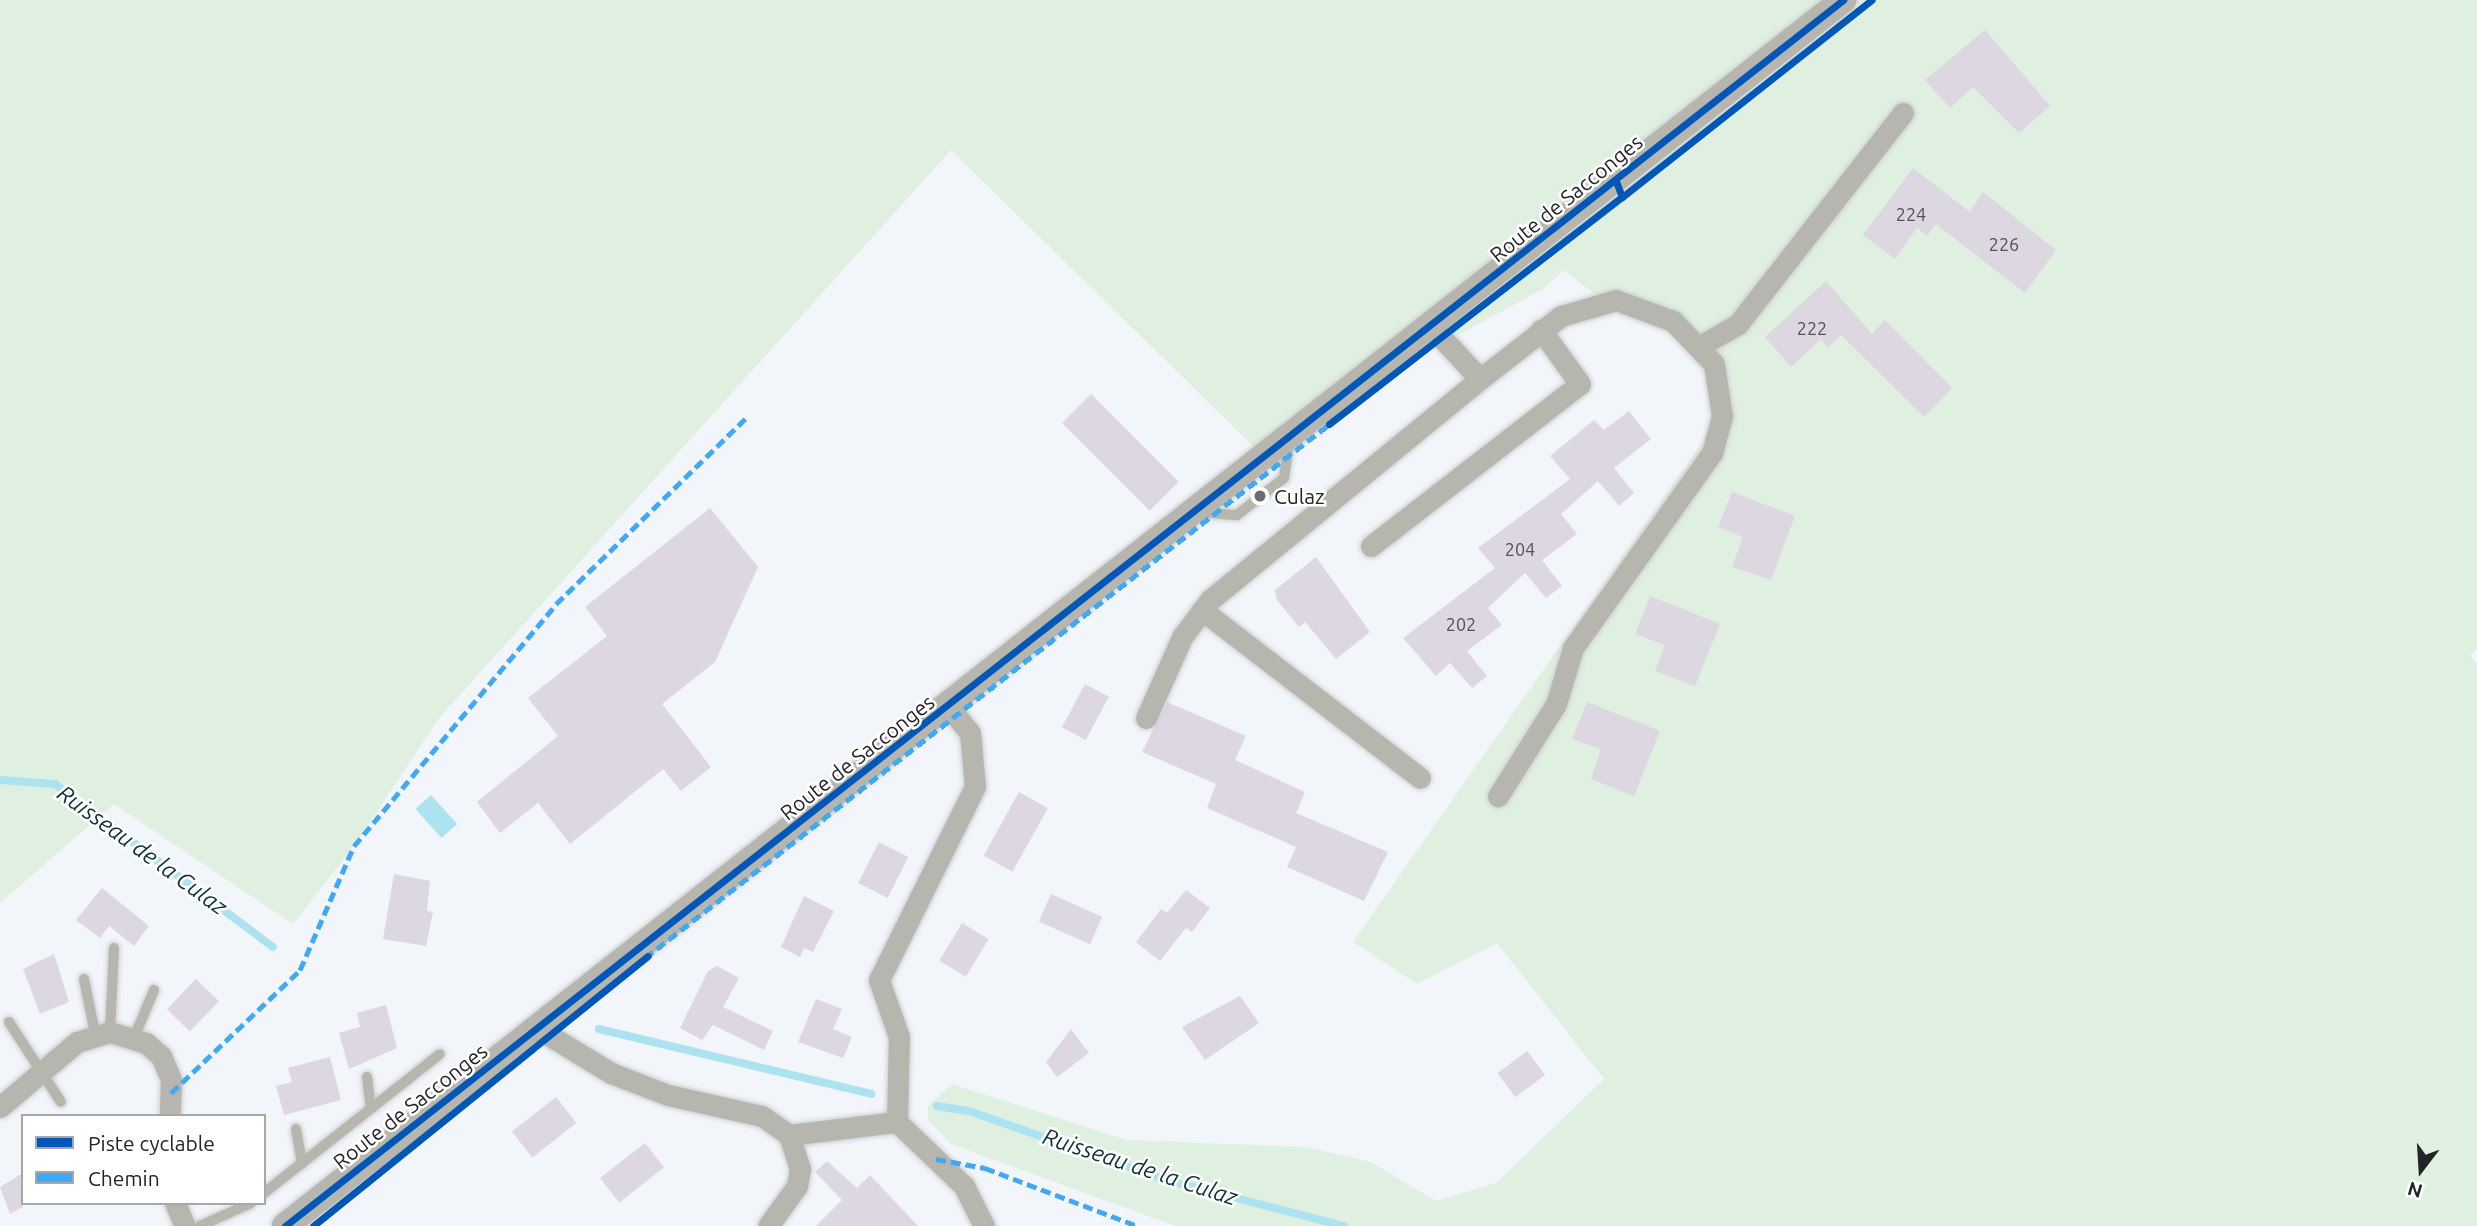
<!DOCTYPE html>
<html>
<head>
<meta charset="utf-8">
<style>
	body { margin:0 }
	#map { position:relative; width:2477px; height:1226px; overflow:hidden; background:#f2f5f9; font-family:Ubuntu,sans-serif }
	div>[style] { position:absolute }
	.green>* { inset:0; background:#dff0e0 }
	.water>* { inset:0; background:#ade3f0; transform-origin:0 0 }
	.stream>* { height:8px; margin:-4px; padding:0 4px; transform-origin:4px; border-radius:4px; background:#ade3f0 }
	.building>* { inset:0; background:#ddd7e2; transform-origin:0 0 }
	.roads { filter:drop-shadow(0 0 2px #cdcfd2) drop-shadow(0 0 2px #cdcfd2) }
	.service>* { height:10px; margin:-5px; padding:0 5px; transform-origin:5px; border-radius:5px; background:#b7b6ae }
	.minor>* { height:21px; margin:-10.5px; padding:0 10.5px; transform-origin:10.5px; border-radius:10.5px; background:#b7b6ae }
	.tertiary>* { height:26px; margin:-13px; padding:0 13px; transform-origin:13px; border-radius:13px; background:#b7b6ae }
	.quiet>* { height:5px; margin-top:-2.5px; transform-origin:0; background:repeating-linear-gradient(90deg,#3fa9f5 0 10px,transparent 0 15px) }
	.cycleway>* { height:7px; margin:-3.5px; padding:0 3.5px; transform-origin:3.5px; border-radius:3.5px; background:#0057b8 }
	.dots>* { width:19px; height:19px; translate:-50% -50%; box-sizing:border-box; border:4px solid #fff; border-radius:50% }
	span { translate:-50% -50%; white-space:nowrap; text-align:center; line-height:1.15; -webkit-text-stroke:5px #fff; paint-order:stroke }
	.number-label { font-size:18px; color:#515156 }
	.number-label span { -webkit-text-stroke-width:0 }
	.street-label { font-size:21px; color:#222427 }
	.poi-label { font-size:21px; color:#222427 }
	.left { translate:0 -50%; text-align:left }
	.water-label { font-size:23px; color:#0d323a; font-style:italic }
	.legend { position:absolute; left:21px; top:1114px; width:245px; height:91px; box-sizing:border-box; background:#fff; border:2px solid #a7a7a9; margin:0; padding:9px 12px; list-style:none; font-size:21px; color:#222427 }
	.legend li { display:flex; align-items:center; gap:14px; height:35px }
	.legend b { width:35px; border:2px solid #a7a7a9 }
	.north { position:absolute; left:2386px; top:1135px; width:70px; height:70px; -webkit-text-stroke:5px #fff; paint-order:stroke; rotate:197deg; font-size:19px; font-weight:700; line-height:28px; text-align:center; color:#222427 }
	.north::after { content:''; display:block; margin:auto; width:24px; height:32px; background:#222427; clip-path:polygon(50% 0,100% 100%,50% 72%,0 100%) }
</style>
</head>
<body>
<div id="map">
	<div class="green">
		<div style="clip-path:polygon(0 0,2477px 0,2477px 649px,2470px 655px,2477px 663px,2477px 1226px,1175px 1226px,951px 1144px,928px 1120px,928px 1106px,952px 1084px,1127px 1140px,1306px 1147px,1371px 1162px,1436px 1201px,1496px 1183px,1604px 1079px,1497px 943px,1417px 984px,1353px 942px,1728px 406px,1693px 345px,1597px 296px,1564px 270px,1543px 289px,1253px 446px,951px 150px,439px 718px,354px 846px,293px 924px,114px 804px,0 903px)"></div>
	</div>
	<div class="water">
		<div style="left:431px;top:795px;width:39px;height:21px;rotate:48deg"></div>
	</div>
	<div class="stream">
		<div style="left:0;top:780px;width:55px;rotate:4.2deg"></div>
		<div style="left:55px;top:784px;width:272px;rotate:36.8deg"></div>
		<div style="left:599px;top:1029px;width:280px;rotate:13.4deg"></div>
		<div style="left:937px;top:1106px;width:32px;rotate:9deg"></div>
		<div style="left:969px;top:1111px;width:205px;rotate:19.4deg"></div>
		<div style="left:1162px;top:1179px;width:188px;rotate:14.5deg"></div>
	</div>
	<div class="building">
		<div style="clip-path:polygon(1985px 30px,2050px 106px,2019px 133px,1973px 87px,1950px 108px,1925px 80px)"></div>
		<div style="clip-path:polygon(1913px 168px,1970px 212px,1983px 192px,2056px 250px,2025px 293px,1936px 224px,1927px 236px,1917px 228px,1895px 259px,1863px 235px)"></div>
		<div style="clip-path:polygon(1826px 281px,1872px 334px,1885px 320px,1952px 388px,1924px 417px,1841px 335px,1828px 348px,1821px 339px,1791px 367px,1765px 337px)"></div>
		<div style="left:1091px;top:394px;width:124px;height:41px;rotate:45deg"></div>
		<div style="clip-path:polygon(1629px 411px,1651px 439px,1614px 468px,1634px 493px,1619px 506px,1598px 481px,1561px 514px,1577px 534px,1542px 560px,1562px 586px,1546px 598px,1525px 573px,1488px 608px,1502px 625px,1467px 651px,1487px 676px,1472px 688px,1450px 663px,1436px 676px,1403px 638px,1495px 568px,1478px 548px,1570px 479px,1550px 456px,1594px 420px,1604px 430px)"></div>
		<div style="clip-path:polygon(1732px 492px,1795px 516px,1771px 580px,1732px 567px,1743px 537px,1718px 527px)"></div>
		<div style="clip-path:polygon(710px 508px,758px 567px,715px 662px,662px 704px,711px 767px,681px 791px,663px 769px,570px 844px,538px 803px,500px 833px,477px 802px,558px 736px,528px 698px,607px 636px,585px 607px)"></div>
		<div style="clip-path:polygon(1316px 557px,1370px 632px,1336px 659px,1305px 622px,1299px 627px,1277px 600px,1275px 590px)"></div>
		<div style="clip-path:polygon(1650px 596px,1720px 624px,1695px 686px,1655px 671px,1665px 645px,1635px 634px)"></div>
		<div style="left:1085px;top:684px;width:27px;height:49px;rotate:28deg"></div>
		<div style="clip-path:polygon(1167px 702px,1246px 736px,1235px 760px,1305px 792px,1296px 813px,1388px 852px,1364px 901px,1287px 867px,1296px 847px,1207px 808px,1216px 784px,1142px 752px)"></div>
		<div style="clip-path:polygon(1587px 702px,1660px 731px,1634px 796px,1591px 779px,1601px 749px,1572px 739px)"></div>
		<div style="left:1019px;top:792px;width:33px;height:73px;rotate:29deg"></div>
		<div style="left:879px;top:842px;width:33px;height:46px;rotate:27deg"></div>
		<div style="clip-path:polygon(394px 874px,430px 881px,427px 911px,433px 912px,426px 946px,383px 939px)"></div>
		<div style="clip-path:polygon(102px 888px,149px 926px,134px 946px,109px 926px,100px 938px,76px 920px)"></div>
		<div style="clip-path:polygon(1186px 890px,1210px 908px,1192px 932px,1186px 928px,1160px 961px,1136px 942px,1161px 909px,1167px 913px)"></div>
		<div style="left:1051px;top:894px;width:56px;height:30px;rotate:24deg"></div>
		<div style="clip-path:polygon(804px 896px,834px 911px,813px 952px,804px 948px,800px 957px,781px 947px)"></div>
		<div style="left:962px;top:923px;width:31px;height:44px;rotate:31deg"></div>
		<div style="clip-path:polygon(54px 954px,69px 1002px,40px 1014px,23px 969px)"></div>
		<div style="clip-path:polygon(717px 966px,739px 978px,723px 1007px,773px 1031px,764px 1050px,713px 1025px,702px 1040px,680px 1028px,708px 971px)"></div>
		<div style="left:196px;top:979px;width:32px;height:42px;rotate:44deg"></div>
		<div style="clip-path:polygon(1240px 996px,1259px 1023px,1205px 1060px,1182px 1027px)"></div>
		<div style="clip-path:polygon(816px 999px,842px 1009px,833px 1029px,852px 1037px,843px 1058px,798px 1042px)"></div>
		<div style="clip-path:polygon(386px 1005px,397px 1048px,349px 1069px,339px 1033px,360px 1027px,357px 1013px)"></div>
		<div style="clip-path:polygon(1071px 1029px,1089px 1053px,1057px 1077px,1046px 1062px)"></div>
		<div style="left:1527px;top:1051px;width:30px;height:37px;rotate:53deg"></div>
		<div style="clip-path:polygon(330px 1057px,341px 1100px,284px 1115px,276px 1086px,292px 1082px,288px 1068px)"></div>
		<div style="left:556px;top:1097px;width:33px;height:56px;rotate:52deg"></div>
		<div style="left:645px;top:1143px;width:31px;height:57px;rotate:52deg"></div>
		<div style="clip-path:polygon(827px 1161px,857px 1188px,870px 1175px,918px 1226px,816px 1226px,842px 1200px,815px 1172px)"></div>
		<div style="clip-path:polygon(23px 1173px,23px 1207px,10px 1214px,0 1187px)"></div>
	</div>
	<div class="roads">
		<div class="service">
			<div style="left:1200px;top:512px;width:37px;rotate:5deg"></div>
			<div style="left:1237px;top:515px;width:60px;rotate:-38.2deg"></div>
			<div style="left:1284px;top:478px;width:36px;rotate:-82deg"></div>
			<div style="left:84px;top:979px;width:55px;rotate:78.5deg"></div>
			<div style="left:9px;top:1022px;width:95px;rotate:57deg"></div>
			<div style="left:110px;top:1032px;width:84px;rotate:-87.3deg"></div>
			<div style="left:134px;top:1038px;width:52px;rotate:-67.4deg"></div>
			<div style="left:367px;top:1077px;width:31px;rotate:83deg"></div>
			<div style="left:296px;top:1129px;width:35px;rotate:80deg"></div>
			<div style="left:264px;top:1193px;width:224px;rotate:-38.3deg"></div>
			<div style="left:200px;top:1226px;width:56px;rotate:-24.3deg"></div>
		</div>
		<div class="minor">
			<div style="left:1441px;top:337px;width:57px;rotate:47.1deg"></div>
			<div style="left:1480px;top:379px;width:103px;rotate:-37.9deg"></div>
			<div style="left:1561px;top:316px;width:57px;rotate:-16.2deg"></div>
			<div style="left:1616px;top:300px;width:61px;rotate:20.2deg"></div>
			<div style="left:1673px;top:321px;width:59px;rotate:46.4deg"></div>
			<div style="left:1714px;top:364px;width:53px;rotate:81.3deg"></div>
			<div style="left:1722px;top:416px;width:38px;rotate:105deg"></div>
			<div style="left:1712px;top:453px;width:239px;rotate:125.5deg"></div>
			<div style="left:1573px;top:648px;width:59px;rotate:106.9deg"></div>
			<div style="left:1556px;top:704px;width:109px;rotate:122.2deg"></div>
			<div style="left:1698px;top:347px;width:46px;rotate:-29.9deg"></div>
			<div style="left:1738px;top:324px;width:268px;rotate:-52deg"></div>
			<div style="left:1371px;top:546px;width:264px;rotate:-37.8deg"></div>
			<div style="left:1580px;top:384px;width:67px;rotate:-125.8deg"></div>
			<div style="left:1202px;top:610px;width:275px;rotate:37.6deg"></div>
			<div style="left:1146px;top:718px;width:89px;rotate:-66deg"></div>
			<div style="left:1182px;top:637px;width:46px;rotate:-52.9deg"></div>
			<div style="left:1210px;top:600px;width:349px;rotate:-39.3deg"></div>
			<div style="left:537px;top:1028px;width:87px;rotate:31.3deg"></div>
			<div style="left:611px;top:1073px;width:61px;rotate:21.1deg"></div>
			<div style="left:668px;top:1095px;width:96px;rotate:12.6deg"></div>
			<div style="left:762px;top:1116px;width:33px;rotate:35deg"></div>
			<div style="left:789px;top:1135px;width:36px;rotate:72deg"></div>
			<div style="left:800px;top:1169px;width:17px;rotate:100deg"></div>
			<div style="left:797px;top:1186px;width:49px;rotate:125.9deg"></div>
			<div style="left:0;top:1107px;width:101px;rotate:-40.2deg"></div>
			<div style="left:77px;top:1042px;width:34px;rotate:-17deg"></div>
			<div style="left:110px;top:1032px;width:38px;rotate:17deg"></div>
			<div style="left:146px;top:1043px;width:20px;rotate:41deg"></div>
			<div style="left:161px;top:1056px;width:26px;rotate:67deg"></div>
			<div style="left:171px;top:1080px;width:36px;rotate:92deg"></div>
			<div style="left:897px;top:1122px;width:85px;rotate:-88.7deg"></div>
			<div style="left:899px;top:1037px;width:60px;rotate:-109.3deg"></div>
			<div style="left:879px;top:980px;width:216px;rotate:-63.6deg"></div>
			<div style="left:975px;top:787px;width:54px;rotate:-95.3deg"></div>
			<div style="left:970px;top:733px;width:33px;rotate:-129deg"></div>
			<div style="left:789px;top:1135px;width:109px;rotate:-6.9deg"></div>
			<div style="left:897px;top:1122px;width:93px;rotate:43.7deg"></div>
			<div style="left:964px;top:1186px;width:45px;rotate:63.4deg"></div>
			<div style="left:175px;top:1203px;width:25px;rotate:67deg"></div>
		</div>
		<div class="tertiary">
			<div style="left:285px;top:1226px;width:1983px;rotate:-38.2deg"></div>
		</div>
	</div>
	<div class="quiet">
		<div style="left:645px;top:958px;width:871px;rotate:-37.96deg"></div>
		<div style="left:171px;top:1093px;width:178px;rotate:-43.6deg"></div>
		<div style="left:300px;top:970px;width:135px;rotate:-66.5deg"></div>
		<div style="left:354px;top:846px;width:315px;rotate:-50.1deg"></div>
		<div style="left:556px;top:604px;width:267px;rotate:-44.4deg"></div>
		<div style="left:936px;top:1159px;width:50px;rotate:10.4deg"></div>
		<div style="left:985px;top:1168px;width:164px;rotate:20.8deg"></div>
	</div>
	<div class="cycleway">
		<div style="left:1622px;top:197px;width:318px;rotate:-38.3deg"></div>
		<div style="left:1329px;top:424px;width:371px;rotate:-37.8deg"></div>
		<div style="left:1622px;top:197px;width:17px;rotate:-111deg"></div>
		<div style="left:285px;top:1226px;width:1983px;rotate:-38.2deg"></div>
		<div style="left:313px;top:1226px;width:430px;rotate:-38.9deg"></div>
	</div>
	<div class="dots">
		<div style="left:1260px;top:496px;background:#6b6d70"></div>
	</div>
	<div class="number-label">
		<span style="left:1911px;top:214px">224</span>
		<span style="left:2004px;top:244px">226</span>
		<span style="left:1812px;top:328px">222</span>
		<span style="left:1520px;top:549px">204</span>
		<span style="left:1461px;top:624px">202</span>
	</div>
	<div class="street-label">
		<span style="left:1566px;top:198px;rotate:-39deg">Route de Sacconges</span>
		<span style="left:857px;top:757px;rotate:-38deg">Route de Sacconges</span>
		<span style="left:410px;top:1106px;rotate:-38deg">Route de Sacconges</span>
	</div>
	<div class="poi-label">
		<span class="left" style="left:1274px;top:496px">Culaz</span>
	</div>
	<div class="water-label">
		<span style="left:142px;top:850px;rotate:36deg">Ruisseau de la Culaz</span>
		<span style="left:1140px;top:1167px;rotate:18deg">Ruisseau de la Culaz</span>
	</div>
	<ul class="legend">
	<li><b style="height:9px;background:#0057b8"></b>Piste cyclable</li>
	<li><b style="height:9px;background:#3fa9f5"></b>Chemin</li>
	</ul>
	<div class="north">N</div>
</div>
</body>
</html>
